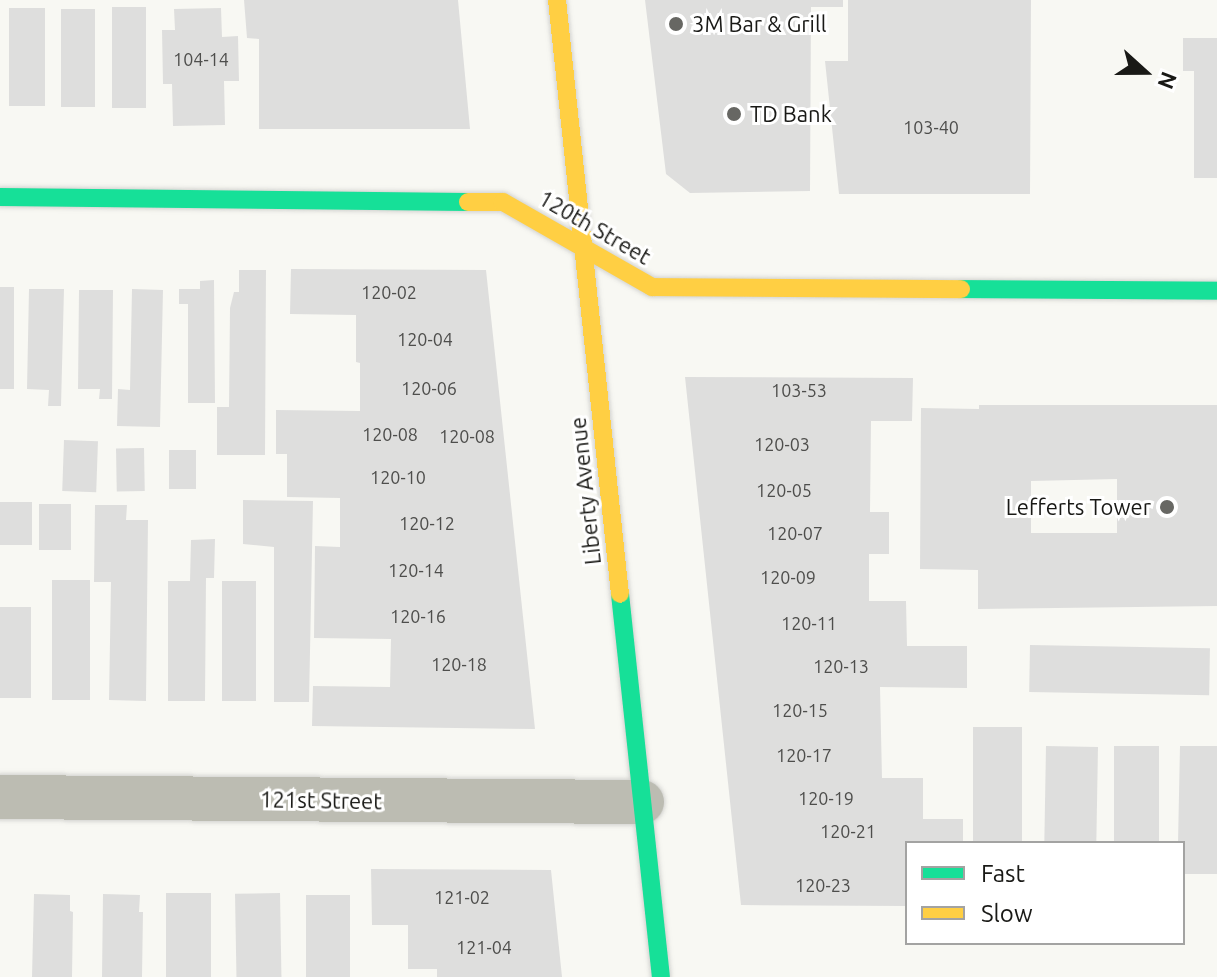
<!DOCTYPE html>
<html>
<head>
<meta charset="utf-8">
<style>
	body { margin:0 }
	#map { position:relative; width:1217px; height:977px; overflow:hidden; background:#f8f8f3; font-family:Ubuntu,sans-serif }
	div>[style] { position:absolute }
	.building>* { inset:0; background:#dededd; transform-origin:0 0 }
	.roads { filter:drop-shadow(0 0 2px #d3d3d0) drop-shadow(0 0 2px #d3d3d0) }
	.street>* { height:44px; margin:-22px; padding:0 22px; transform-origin:22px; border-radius:22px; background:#bcbcb2 }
	.fast>* { height:18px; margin:-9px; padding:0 9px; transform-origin:9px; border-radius:9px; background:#16e098 }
	.slow>* { height:18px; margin:-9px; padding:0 9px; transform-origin:9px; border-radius:9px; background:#ffcf43 }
	.dots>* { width:22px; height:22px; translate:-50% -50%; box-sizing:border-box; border:4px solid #fff; border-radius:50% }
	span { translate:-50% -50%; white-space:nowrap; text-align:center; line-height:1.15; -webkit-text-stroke:6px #fff; paint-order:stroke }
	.number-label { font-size:18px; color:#4e4e4c }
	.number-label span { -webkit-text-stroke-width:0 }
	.poi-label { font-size:22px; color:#191916 }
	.left { translate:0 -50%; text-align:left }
	.right { translate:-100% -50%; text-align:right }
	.street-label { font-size:22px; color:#191916 }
	.legend { position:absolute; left:905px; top:841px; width:280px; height:104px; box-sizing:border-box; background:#fff; border:2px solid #a3a3a2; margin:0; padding:10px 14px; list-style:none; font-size:24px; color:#191916 }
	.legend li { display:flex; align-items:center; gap:16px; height:40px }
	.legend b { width:40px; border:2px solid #a3a3a2 }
	.north { position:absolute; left:1105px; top:32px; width:80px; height:80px; -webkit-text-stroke:6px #fff; paint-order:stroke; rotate:111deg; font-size:22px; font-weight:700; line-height:32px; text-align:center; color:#191916 }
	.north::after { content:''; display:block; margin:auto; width:28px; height:36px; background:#191916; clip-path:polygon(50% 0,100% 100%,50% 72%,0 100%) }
</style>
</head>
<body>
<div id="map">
	<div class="building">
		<div style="clip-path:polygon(244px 0,458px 0,470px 129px,259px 129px,259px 39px,247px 38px)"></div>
		<div style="clip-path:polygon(645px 0,843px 0,843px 7px,811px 7px,810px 191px,690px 193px,666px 174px)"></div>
		<div style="clip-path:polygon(848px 0,1031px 0,1030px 194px,839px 194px,825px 61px,848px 61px)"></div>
		<div style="left:112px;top:7px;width:34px;height:101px"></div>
		<div style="left:9px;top:8px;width:36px;height:98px"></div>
		<div style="clip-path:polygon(221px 8px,222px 37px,238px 36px,239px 81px,224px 81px,225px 125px,173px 126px,172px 84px,163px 84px,162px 30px,175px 30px,174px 9px)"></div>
		<div style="left:61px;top:9px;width:34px;height:98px"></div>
		<div style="clip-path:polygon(1183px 38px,1217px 38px,1217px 178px,1194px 178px,1194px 71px,1183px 71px)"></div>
		<div style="clip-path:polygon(291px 269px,486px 270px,535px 729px,312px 726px,313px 686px,390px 687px,391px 639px,314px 638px,315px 546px,340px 547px,340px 498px,287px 497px,287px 454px,276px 454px,276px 410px,360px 411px,360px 363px,356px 362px,356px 315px,290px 314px)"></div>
		<div style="clip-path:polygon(239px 270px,266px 270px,265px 455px,217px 455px,217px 407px,229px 407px,230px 308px,234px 292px,239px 292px)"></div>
		<div style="clip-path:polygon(214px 280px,215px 403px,188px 403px,188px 304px,179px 304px,179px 289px,200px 289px,200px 281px)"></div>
		<div style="left:0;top:287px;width:14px;height:102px"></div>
		<div style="clip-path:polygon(29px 289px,64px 289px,61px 406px,48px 406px,49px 390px,27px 389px)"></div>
		<div style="clip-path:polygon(132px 289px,163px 290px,160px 427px,117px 426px,118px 389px,130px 390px)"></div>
		<div style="clip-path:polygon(79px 290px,113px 290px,112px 399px,99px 399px,100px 389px,78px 389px)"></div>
		<div style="clip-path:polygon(685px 377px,913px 378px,912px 421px,871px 421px,870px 512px,889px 512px,889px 554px,869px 554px,869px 601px,906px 601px,907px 646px,967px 646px,967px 688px,880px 687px,882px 778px,923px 778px,923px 819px,963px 819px,963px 843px,907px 843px,907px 906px,741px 905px)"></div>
		<div style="clip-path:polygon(evenodd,979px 405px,1217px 405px,1217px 606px,978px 609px,978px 570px,920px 569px,921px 408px,979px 409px,979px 405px,1117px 479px,1117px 533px,1031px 533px,1031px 481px,1117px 479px)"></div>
		<div style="left:64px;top:440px;width:34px;height:51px;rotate:2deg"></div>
		<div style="left:144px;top:448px;width:43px;height:28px;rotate:89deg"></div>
		<div style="left:169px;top:450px;width:27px;height:39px"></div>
		<div style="clip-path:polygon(243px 500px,313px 501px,309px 702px,274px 702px,274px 547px,243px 544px)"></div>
		<div style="left:0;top:502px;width:32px;height:43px"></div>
		<div style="left:39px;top:504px;width:32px;height:46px"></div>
		<div style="clip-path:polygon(95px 505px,127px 505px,126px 520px,148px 520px,146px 701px,109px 700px,111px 582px,94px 582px)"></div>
		<div style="clip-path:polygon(215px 539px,214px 578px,206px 578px,205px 701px,168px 701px,168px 581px,190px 581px,191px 540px)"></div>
		<div style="left:52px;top:580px;width:38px;height:120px"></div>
		<div style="left:222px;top:581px;width:34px;height:120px"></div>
		<div style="left:0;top:607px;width:31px;height:91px"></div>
		<div style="left:1030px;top:645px;width:180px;height:47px;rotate:1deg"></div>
		<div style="left:973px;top:727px;width:49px;height:116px"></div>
		<div style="left:1046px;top:746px;width:52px;height:97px;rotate:1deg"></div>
		<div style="left:1114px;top:746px;width:45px;height:97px"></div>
		<div style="clip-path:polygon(1180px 746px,1217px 746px,1217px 874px,1183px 874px,1183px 843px,1178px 843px)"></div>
		<div style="clip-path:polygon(371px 869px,551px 870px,562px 977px,437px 977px,437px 969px,408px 969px,408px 925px,372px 925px)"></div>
		<div style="left:166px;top:893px;width:45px;height:84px"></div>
		<div style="left:280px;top:893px;width:84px;height:45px;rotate:89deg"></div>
		<div style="clip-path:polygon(34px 894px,70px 895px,70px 911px,73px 912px,72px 977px,32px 977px)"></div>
		<div style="clip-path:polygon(103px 894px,140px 895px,139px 912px,143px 912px,142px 977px,102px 977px)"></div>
		<div style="left:306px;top:895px;width:44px;height:82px"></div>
	</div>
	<div class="roads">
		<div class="street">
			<div style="left:0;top:797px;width:642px;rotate:0.45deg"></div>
		</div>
		<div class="fast">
			<div style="left:0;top:197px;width:468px;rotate:0.6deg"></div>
			<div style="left:961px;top:289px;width:256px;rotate:0.4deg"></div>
			<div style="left:620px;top:594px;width:385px;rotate:83.9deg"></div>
		</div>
		<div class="slow">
			<div style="left:557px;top:0;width:597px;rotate:83.95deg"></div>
			<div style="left:468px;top:202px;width:35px"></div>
			<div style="left:503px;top:202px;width:172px;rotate:29.7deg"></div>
			<div style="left:652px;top:287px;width:309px;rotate:0.4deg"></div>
		</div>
	</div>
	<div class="dots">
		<div style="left:676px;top:24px;background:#676763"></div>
		<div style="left:734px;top:114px;background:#676763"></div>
		<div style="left:1167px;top:507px;background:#676763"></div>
	</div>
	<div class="number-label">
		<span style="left:201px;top:59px">104-14</span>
		<span style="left:931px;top:127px">103-40</span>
		<span style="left:389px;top:292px">120-02</span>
		<span style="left:425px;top:339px">120-04</span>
		<span style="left:429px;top:388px">120-06</span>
		<span style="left:799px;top:390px">103-53</span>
		<span style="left:390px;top:434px">120-08</span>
		<span style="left:467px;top:436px">120-08</span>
		<span style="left:782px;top:444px">120-03</span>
		<span style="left:398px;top:477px">120-10</span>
		<span style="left:784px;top:490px">120-05</span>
		<span style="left:427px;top:523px">120-12</span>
		<span style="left:795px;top:533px">120-07</span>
		<span style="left:416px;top:570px">120-14</span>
		<span style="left:788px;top:577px">120-09</span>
		<span style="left:418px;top:616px">120-16</span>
		<span style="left:809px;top:623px">120-11</span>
		<span style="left:459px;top:664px">120-18</span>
		<span style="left:841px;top:666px">120-13</span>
		<span style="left:800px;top:710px">120-15</span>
		<span style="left:804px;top:755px">120-17</span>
		<span style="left:826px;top:798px">120-19</span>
		<span style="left:848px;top:831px">120-21</span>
		<span style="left:823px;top:885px">120-23</span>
		<span style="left:462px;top:897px">121-02</span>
		<span style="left:484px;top:947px">121-04</span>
	</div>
	<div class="poi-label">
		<span class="left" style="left:692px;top:24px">3M Bar &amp; Grill</span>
		<span class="left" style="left:750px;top:114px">TD Bank</span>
		<span class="right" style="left:1151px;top:507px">Lefferts Tower</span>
	</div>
	<div class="street-label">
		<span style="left:595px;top:227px;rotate:30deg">120th Street</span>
		<span style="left:585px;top:491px;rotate:-96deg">Liberty Avenue</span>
		<span style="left:321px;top:800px;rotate:1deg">121st Street</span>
	</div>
	<ul class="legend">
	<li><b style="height:10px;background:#16e098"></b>Fast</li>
	<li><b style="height:10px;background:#ffcf43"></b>Slow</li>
	</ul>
	<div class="north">N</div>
</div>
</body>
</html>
